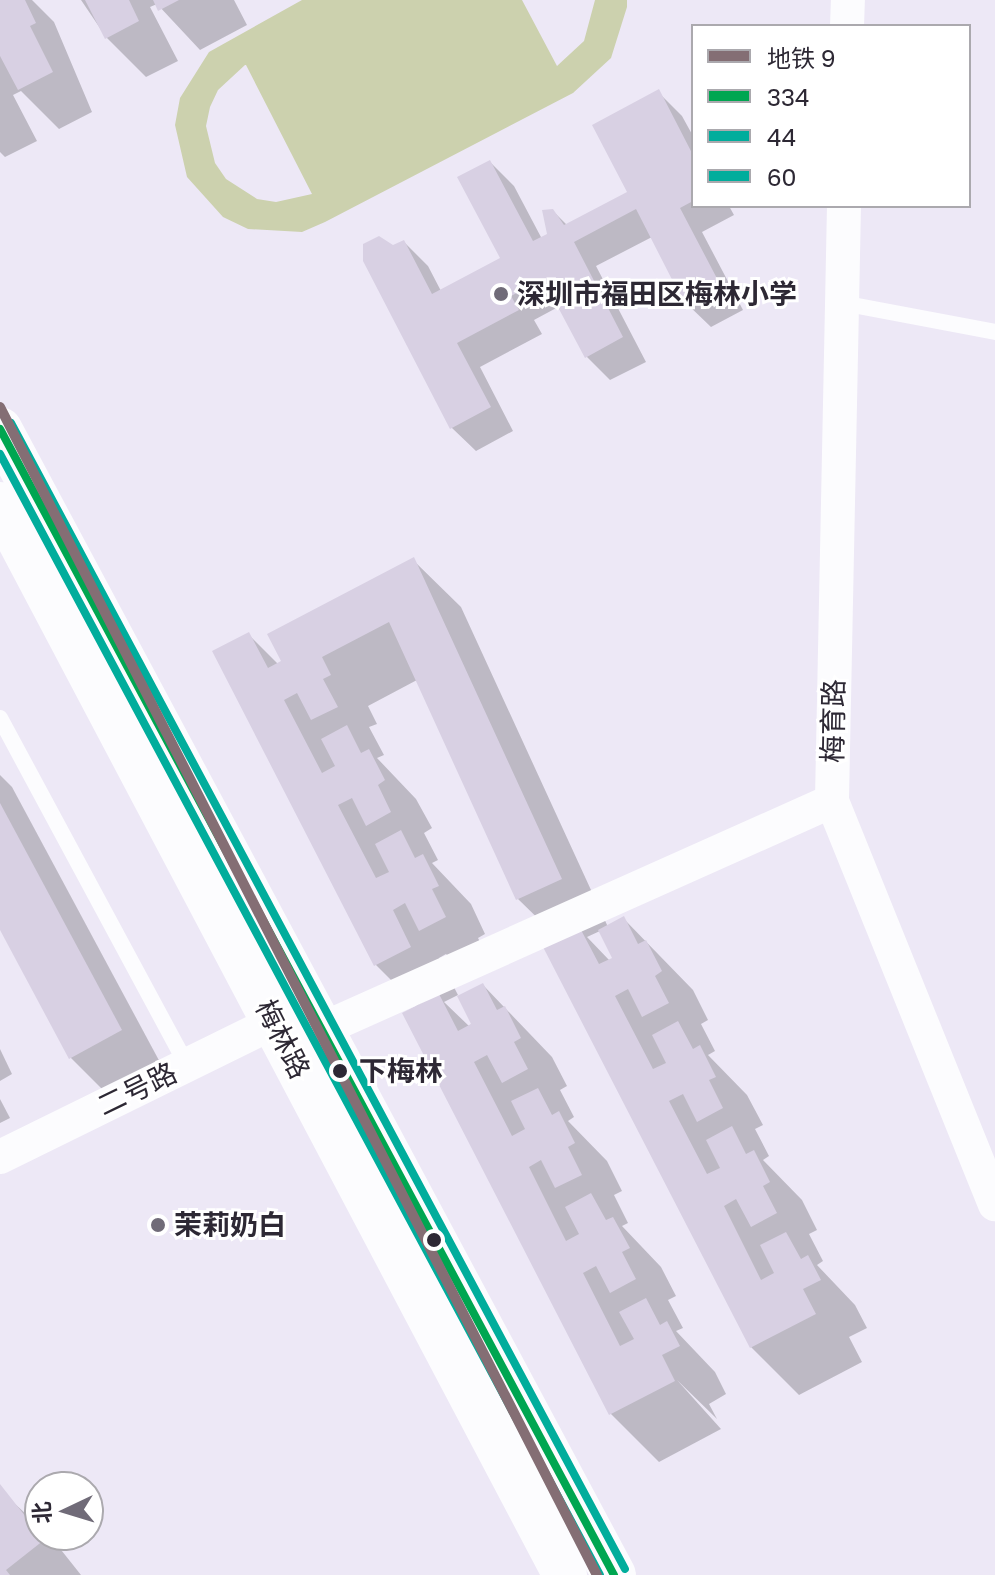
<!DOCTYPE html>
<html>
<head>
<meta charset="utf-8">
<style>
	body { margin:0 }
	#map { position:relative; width:995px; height:1575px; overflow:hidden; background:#ede8f6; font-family:"Golos Text","Noto Sans SC",sans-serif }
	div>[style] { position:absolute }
	.green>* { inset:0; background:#ccd1ae }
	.shadow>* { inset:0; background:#0003 }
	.building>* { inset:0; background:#d8d0e3 }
	.service>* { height:16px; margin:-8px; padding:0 8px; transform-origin:8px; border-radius:8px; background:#fcfcfe }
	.minor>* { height:34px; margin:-17px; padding:0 17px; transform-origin:17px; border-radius:17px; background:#fcfcfe }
	.secondary>* { height:44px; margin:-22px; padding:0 22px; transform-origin:22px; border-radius:22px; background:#fcfcfe }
	.bus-1>* { height:8px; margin:-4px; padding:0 4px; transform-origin:4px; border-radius:4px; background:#00a651 }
	.bus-2>* { height:8px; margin:-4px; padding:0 4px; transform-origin:4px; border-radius:4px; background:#01ad9c }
	.bus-3>* { height:8px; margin:-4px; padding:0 4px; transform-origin:4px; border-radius:4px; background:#01ad9c }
	.metro-1>* { height:10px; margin:-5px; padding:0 5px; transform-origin:5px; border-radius:5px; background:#846e74 }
	.dots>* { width:22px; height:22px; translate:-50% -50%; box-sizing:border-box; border:4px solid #fff; border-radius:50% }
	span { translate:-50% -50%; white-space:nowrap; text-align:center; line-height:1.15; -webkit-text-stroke:6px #fff; paint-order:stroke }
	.poi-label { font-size:28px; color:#2d2834; font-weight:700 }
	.left { translate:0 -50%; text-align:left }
	.street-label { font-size:28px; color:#2d2834 }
	.stop-label { font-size:28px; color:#2d2834; font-weight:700 }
	.legend { position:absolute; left:691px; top:24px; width:280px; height:184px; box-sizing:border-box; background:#fff; border:2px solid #aba9ae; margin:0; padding:10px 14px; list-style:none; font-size:24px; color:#2d2834 }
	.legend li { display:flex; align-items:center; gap:16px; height:40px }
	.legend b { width:40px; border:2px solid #aba9ae }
	.north { position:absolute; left:24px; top:1471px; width:80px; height:80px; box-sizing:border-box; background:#fff; border:2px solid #aba9ae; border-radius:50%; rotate:266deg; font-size:22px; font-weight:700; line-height:32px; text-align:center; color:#2d2834 }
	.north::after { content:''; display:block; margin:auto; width:28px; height:36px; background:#706b78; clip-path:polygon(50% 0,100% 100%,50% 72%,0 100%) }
</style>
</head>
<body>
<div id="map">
	<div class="green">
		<div style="clip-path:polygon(evenodd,302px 0,522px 0,557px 66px,584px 41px,595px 0,627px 0,627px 7px,611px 58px,573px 93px,325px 222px,302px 232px,248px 229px,223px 217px,187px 177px,175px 125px,180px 98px,209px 52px,302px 0,245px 65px,246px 65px,312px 194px,276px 202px,257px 199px,226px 179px,215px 163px,206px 126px,210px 107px,218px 90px,245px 65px)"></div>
	</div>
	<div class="shadow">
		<div style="clip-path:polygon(0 0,32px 0,54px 22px,92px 112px,59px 129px,21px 91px,13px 95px,37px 141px,5px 157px,0 152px)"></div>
		<div style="clip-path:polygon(81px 0,234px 0,247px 25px,200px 50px,157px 4px,150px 7px,178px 61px,146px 77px,106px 37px)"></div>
		<div style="clip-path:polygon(658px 92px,682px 116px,693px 136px,693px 206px,729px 206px,734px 215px,702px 232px,743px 310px,711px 327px,687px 304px,652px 237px,596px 266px,646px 362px,610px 380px,586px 356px,560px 306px,534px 320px,542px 334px,480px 367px,513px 431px,476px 451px,452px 428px,393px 248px,404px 242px,428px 266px,441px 291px,502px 259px,490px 162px,514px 186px,542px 239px,549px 235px,556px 214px,567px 225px,630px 193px)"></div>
		<div style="clip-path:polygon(evenodd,413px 560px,461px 607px,608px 927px,624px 919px,693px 990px,708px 1020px,701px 1024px,715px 1051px,708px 1055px,747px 1095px,763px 1125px,755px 1129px,769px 1156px,763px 1160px,802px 1200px,817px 1230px,809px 1234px,823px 1261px,817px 1265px,855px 1305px,867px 1328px,849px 1337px,862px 1362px,799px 1395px,751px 1347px,560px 940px,518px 899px,417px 680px,368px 706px,377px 724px,369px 727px,384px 755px,377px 758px,416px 799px,432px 828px,424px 833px,438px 860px,432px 863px,471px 904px,485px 934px,478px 938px,492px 965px,469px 977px,446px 954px,439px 958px,458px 995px,444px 1002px,470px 1027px,483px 985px,552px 1057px,567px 1086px,560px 1090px,574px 1117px,568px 1121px,607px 1161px,622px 1191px,614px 1195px,628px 1223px,622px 1226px,661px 1267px,676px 1296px,668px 1300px,683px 1328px,676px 1331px,715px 1372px,726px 1394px,709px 1404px,717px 1419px,677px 1380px,721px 1429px,659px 1462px,611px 1414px,418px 1007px,376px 965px,248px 634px,279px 665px,413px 560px,600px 931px,614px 959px,610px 961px,587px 937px,600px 931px)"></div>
		<div style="clip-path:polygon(0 775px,12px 787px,169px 1079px,119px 1106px,71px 1058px,0 926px)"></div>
		<div style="clip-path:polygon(0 1049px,12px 1074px,0 1081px)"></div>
		<div style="clip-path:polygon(0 1099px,10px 1118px,0 1123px)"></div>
		<div style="clip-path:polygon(0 1490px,40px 1527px,40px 1535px,54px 1541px,81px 1575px,0 1575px)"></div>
	</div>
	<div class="building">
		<div style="clip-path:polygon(0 0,25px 0,36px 23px,30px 26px,53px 72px,18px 90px,0 56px)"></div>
		<div style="clip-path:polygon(85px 0,129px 0,139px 21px,105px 39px)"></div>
		<div style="clip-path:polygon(153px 0,179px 0,158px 11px)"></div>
		<div style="clip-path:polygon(659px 89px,693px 155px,693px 201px,680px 208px,721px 286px,685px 305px,636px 209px,574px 242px,623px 337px,585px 358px,543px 279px,511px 296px,519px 310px,457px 343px,491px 407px,450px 429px,363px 261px,363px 244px,379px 236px,393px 245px,404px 240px,432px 294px,500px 258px,457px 177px,490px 160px,533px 241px,547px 234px,542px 210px,553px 209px,564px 225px,627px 192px,592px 125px)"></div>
		<div style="clip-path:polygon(414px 557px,562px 879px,516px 900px,389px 622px,322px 657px,331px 675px,323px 679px,338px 707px,311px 720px,297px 693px,284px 700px,322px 773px,335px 766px,321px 739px,347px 725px,361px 753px,369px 749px,385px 780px,378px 785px,391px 812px,366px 826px,352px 798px,338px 805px,376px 878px,389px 872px,375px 844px,401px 830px,415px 858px,423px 854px,439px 886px,432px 889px,446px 917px,419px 931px,405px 903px,393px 910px,411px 947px,374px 966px,212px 651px,249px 632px,268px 668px,281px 661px,267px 634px)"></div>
		<div style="clip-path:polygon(0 803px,122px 1030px,69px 1059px,0 930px)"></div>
		<div style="clip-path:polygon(624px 916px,638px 944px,646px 940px,662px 971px,655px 976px,669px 1003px,642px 1017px,628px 989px,615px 996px,653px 1069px,666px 1063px,652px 1035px,678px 1021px,693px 1049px,700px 1045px,716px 1077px,709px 1080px,723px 1108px,697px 1122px,683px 1094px,669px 1101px,707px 1174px,720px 1168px,706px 1140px,732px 1126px,746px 1154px,754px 1150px,770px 1182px,763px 1186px,777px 1213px,751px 1227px,736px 1199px,724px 1206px,761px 1280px,774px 1273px,760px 1245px,786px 1232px,801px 1259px,808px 1255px,821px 1280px,803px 1289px,816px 1314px,750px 1348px,543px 947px,580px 928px,599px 964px,612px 958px,598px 930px)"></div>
		<div style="clip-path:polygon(483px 983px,497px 1010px,505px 1006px,521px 1038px,514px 1042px,528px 1069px,502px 1083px,487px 1055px,474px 1062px,512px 1136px,525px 1129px,511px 1101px,538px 1088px,552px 1115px,559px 1111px,575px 1143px,568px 1147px,582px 1175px,555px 1188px,541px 1160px,529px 1167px,566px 1241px,579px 1234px,565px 1207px,591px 1193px,606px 1220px,613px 1217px,630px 1248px,622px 1252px,636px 1279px,610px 1293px,596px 1266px,583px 1273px,620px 1346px,634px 1339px,619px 1312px,646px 1298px,660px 1325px,667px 1321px,680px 1346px,662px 1355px,675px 1381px,609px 1415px,402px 1013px,439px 994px,458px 1031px,471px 1024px,457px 996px)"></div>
		<div style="clip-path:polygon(0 1484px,44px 1540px,6px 1570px,10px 1575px,0 1575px)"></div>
	</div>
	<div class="service">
		<div style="left:842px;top:303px;width:156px;rotate:10.7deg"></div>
		<div style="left:0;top:718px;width:394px;rotate:61.7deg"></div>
	</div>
	<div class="minor">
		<div style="left:847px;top:26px;width:26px;rotate:-88deg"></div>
		<div style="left:844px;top:206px;width:595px;rotate:91.16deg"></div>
		<div style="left:832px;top:801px;width:435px;rotate:68deg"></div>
		<div style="left:318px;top:1031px;width:563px;rotate:-24.11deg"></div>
		<div style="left:0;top:1157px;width:305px;rotate:-26.2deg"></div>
	</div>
	<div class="secondary">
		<div style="left:0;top:429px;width:1300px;rotate:61.82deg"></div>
		<div style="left:0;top:504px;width:1211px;rotate:62.19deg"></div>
	</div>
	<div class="bus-1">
		<div style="left:0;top:429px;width:1300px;rotate:61.82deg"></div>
	</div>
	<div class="bus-2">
		<div style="left:0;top:454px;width:1271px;rotate:61.84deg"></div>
	</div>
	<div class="bus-3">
		<div style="left:11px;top:423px;width:1300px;rotate:61.82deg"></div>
	</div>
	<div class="metro-1">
		<div style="left:0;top:407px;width:1312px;rotate:62.93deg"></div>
	</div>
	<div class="dots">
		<div style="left:501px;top:294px;background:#706b78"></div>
		<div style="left:340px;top:1071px;background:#2d2834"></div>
		<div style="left:158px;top:1225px;background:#706b78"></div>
		<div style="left:434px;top:1240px;background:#2d2834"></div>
	</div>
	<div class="poi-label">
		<span class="left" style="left:517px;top:294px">深圳市福田区梅林小学</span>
		<span class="left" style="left:174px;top:1225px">茉莉奶白</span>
	</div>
	<div class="street-label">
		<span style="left:833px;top:721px;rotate:-89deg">梅育路</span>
		<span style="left:283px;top:1039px;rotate:63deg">梅林路</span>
		<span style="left:137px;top:1089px;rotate:-26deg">二号路</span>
	</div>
	<div class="stop-label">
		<span class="left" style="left:359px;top:1071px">下梅林</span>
	</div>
	<ul class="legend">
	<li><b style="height:10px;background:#846e74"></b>地铁 9</li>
	<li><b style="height:10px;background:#00a651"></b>334</li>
	<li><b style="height:10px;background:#01ad9c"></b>44</li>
	<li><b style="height:10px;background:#01ad9c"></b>60</li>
	</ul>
	<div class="north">北</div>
</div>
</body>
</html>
